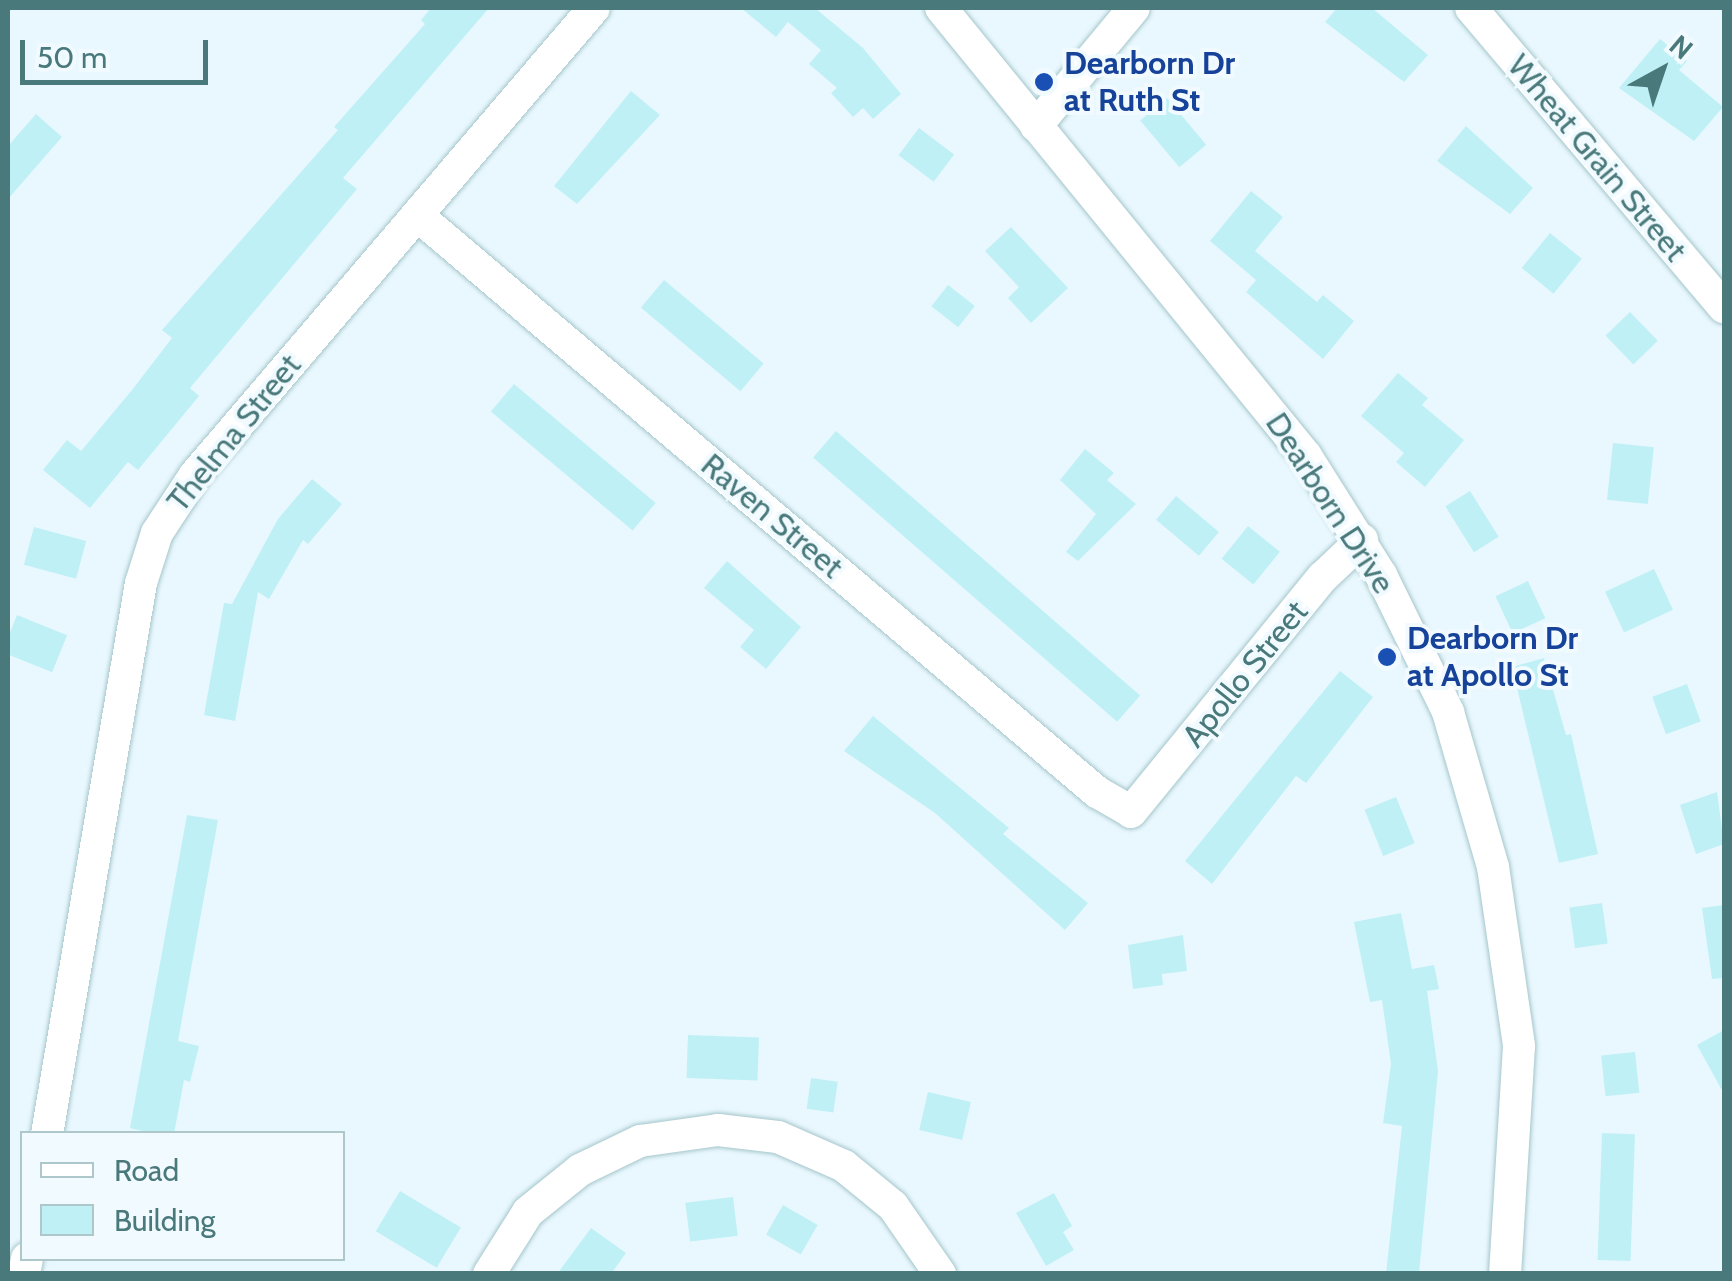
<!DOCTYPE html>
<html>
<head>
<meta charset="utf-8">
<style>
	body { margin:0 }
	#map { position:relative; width:1732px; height:1281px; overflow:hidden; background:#e9f8fe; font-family:Cabin,sans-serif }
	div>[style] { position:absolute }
	.building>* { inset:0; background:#bff0f6; transform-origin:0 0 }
	.roads { filter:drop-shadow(0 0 2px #a5c6cb) drop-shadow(0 0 2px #a5c6cb) }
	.minor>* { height:32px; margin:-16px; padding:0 16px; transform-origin:16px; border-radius:16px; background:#fff }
	.dots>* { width:28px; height:28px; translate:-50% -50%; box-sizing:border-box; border:5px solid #f1fbff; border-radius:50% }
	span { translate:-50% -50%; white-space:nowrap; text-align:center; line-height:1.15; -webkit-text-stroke:8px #f1fbff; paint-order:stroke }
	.transit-label { font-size:32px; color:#164399; font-weight:700 }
	.left { translate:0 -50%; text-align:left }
	.street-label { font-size:32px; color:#4a797b }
	.frame { position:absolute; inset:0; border:10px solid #4a797b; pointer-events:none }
	.legend { position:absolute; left:20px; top:1131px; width:325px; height:130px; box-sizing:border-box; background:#f1fbff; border:2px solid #aec7ca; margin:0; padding:12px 18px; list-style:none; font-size:30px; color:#4a797b }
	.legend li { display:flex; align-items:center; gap:20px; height:50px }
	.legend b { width:50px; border:2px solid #aec7ca }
	.north { position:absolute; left:1612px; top:20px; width:100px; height:100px; -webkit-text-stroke:8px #f1fbff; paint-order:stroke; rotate:40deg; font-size:28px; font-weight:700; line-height:40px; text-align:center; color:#4a797b }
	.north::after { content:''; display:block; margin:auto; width:35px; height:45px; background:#4a797b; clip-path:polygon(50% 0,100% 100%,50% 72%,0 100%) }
	.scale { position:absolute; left:20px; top:40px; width:188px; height:45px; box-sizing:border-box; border:5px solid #4a797b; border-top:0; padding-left:12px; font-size:30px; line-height:35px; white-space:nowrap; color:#4a797b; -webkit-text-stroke:8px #f1fbff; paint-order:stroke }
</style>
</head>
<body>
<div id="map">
	<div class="building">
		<div style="clip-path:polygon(431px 8px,489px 8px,343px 178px,357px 189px,190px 388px,199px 396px,138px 470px,128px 462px,90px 508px,43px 470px,67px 440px,81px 451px,132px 390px,172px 338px,162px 330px,338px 130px,334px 127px,425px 24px,421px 20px)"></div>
		<div style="clip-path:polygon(741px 8px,815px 8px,863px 48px,901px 94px,873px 119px,863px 108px,853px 117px,831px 93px,837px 88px,809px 64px,821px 50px,788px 22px,776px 37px)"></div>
		<div style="clip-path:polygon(1337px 8px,1372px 8px,1428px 55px,1404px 82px,1325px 22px)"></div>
		<div style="clip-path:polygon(1660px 39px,1687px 61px,1679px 70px,1723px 107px,1694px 141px,1619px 88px)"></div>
		<div style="clip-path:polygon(631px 91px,660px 115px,577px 204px,554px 186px)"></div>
		<div style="left:1167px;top:98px;width:61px;height:35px;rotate:50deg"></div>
		<div style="clip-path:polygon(36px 114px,62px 137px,8px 199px,8px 146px)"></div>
		<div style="clip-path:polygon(1466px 126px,1533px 188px,1510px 214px,1437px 161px)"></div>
		<div style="left:919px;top:128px;width:44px;height:34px;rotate:37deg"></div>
		<div style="clip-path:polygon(1251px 191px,1283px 217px,1255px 251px,1317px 302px,1323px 295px,1354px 321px,1323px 359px,1246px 292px,1256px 280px,1210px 241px)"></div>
		<div style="clip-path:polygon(1011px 227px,1068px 288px,1031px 323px,1008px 298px,1019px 287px,985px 251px)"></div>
		<div style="left:1550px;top:233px;width:41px;height:45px;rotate:39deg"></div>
		<div style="left:664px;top:280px;width:130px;height:36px;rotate:40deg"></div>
		<div style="left:948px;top:285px;width:34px;height:27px;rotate:38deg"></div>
		<div style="left:1630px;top:312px;width:40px;height:34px;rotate:46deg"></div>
		<div style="clip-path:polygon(1398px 373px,1428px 398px,1422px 405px,1464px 440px,1425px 487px,1396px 462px,1404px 453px,1361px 416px)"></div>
		<div style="left:514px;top:384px;width:185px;height:36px;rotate:40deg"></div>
		<div style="left:836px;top:431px;width:403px;height:35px;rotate:41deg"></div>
		<div style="left:1613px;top:443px;width:41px;height:57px;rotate:6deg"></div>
		<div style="clip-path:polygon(1085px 449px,1114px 473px,1107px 480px,1136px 504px,1078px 561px,1066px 552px,1096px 514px,1060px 480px)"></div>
		<div style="clip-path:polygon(312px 479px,342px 504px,308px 544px,303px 540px,269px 599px,258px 592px,235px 721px,204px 715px,224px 603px,232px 604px,278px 519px)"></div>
		<div style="left:1470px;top:491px;width:54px;height:29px;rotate:58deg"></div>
		<div style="left:1176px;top:496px;width:56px;height:31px;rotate:40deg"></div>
		<div style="left:1248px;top:526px;width:41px;height:42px;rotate:39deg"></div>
		<div style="left:34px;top:527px;width:54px;height:39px;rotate:15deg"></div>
		<div style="clip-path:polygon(727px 561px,801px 627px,766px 669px,740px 647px,754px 630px,704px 588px)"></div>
		<div style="left:1654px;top:569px;width:45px;height:54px;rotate:65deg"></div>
		<div style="left:1528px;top:581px;width:41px;height:36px;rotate:65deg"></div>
		<div style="left:17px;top:615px;width:54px;height:40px;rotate:22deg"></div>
		<div style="clip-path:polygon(1544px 658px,1566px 735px,1571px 734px,1598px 854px,1559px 863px,1512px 667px)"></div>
		<div style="clip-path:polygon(1340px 671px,1373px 697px,1306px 783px,1296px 776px,1212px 884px,1185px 861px)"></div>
		<div style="left:1687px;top:684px;width:40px;height:37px;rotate:70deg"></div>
		<div style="clip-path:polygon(873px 716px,1009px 828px,1003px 834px,1088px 903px,1065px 930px,935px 813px,844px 751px)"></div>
		<div style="clip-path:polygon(1717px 792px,1724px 844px,1696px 854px,1680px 805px)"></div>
		<div style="left:1396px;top:797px;width:50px;height:34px;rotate:68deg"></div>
		<div style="clip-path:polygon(187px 815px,218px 820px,178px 1041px,199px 1046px,190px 1082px,184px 1080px,174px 1134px,155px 1134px,130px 1128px)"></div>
		<div style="left:1602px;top:903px;width:41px;height:33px;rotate:82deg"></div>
		<div style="clip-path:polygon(1724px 905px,1724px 978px,1712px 979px,1702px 908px)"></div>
		<div style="clip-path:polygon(1401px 913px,1412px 969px,1434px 965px,1439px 989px,1427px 991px,1438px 1071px,1419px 1274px,1386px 1274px,1402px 1126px,1383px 1123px,1391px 1064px,1382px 1000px,1370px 1002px,1354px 922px)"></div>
		<div style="clip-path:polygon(1183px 935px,1187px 971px,1162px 974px,1163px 985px,1133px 989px,1128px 945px)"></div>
		<div style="clip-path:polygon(1724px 1030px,1724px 1094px,1697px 1045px)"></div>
		<div style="left:688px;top:1035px;width:71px;height:43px;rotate:2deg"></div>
		<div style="left:1635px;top:1052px;width:41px;height:34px;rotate:84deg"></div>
		<div style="left:811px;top:1078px;width:27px;height:31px;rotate:8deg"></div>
		<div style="left:928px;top:1092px;width:44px;height:39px;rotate:13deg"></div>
		<div style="left:1602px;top:1133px;width:33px;height:127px;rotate:2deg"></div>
		<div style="left:400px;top:1191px;width:71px;height:47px;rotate:31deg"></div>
		<div style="clip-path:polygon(1054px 1193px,1072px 1226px,1063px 1232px,1074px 1250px,1046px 1266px,1016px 1213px)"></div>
		<div style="left:733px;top:1197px;width:39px;height:48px;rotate:83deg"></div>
		<div style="left:783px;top:1205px;width:40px;height:34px;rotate:30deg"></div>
		<div style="clip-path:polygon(591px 1228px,626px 1253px,611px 1274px,557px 1274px)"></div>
	</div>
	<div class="roads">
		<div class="minor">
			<div style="left:941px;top:8px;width:578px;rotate:50.83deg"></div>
			<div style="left:1306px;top:456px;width:141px;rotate:57.8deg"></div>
			<div style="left:1381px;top:575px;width:153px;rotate:63.9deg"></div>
			<div style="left:1448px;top:712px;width:161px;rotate:73.8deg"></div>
			<div style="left:1493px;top:867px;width:181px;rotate:81.7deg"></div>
			<div style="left:1519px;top:1046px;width:228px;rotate:93.5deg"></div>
			<div style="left:1471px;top:8px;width:392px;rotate:49.8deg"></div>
			<div style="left:1036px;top:126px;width:153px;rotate:-50.3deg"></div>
			<div style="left:417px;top:215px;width:892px;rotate:40.32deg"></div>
			<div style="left:1097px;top:792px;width:39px;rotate:30deg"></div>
			<div style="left:1131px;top:812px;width:303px;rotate:-50.8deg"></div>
			<div style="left:1323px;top:577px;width:54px;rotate:-43.5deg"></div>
			<div style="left:47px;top:1134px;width:559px;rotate:-80.32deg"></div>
			<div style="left:141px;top:583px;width:52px;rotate:-72.3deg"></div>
			<div style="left:157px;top:533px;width:69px;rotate:-56.8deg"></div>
			<div style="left:195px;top:475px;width:614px;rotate:-49.49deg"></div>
			<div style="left:24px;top:1274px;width:16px;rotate:-79deg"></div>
			<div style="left:489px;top:1274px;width:73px;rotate:-57.8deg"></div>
			<div style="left:528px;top:1212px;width:67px;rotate:-38.9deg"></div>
			<div style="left:580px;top:1170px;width:67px;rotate:-25.8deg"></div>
			<div style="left:640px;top:1141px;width:79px;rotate:-8deg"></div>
			<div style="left:718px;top:1130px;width:60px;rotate:6.7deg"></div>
			<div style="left:778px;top:1137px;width:72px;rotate:23.7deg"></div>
			<div style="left:844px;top:1166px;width:63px;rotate:39.2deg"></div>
			<div style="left:893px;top:1206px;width:83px;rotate:55.3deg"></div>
		</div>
	</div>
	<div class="dots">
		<div style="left:1044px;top:82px;background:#1a4fb4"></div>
		<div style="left:1387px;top:657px;background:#1a4fb4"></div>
	</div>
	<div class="transit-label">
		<span class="left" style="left:1064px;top:82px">Dearborn Dr<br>at Ruth St</span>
		<span class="left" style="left:1407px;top:657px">Dearborn Dr<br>at Apollo St</span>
	</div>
	<div class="street-label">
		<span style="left:1597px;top:158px;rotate:50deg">Wheat Grain Street</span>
		<span style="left:234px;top:433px;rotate:-51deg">Thelma Street</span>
		<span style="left:1330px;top:503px;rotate:57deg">Dearborn Drive</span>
		<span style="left:772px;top:516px;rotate:40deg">Raven Street</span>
		<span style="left:1245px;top:674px;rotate:-51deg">Apollo Street</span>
	</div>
	<div class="frame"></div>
	<ul class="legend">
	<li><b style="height:12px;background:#fff"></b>Road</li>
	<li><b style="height:28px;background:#bff0f6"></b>Building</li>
	</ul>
	<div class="north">N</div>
	<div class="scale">50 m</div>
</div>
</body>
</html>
